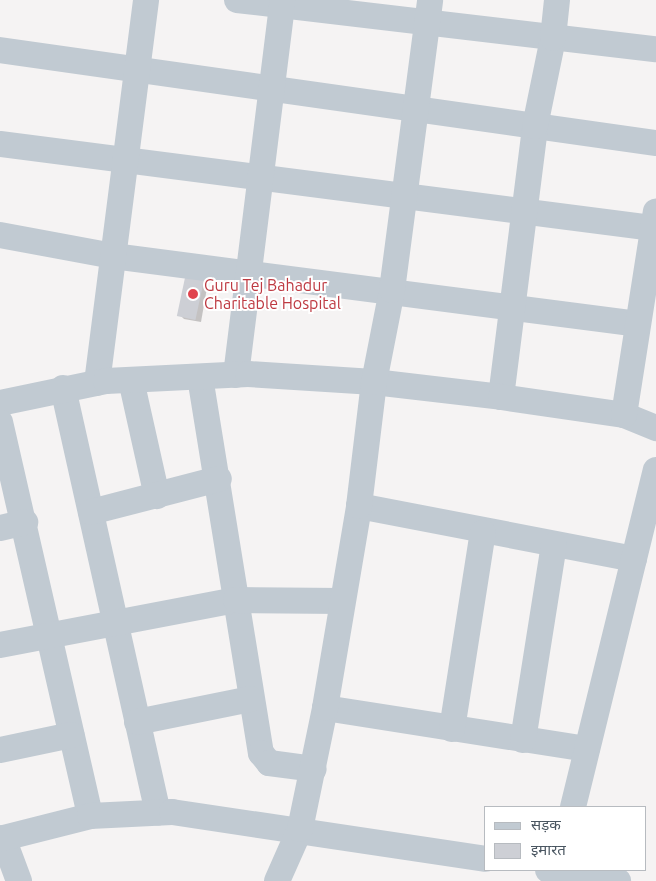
<!DOCTYPE html>
<html>
<head>
<meta charset="utf-8">
<style>
	body { margin:0 }
	#map { position:relative; width:656px; height:881px; overflow:hidden; background:#f5f3f3; font-family:Ubuntu,"Noto Sans Devanagari",sans-serif }
	div>[style] { position:absolute }
	.shadow>* { inset:0; background:#0003 }
	.building>* { inset:0; background:#cdcfd5; transform-origin:0 0 }
	.minor>* { height:26px; margin:-13px; padding:0 13px; transform-origin:13px; border-radius:13px; background:#c1cad2 }
	.dots>* { width:14px; height:14px; translate:-50% -50%; box-sizing:border-box; border:2px solid #fff; border-radius:50% }
	span { translate:-50% -50%; white-space:nowrap; text-align:center; line-height:1.15; -webkit-text-stroke:4px #fff; paint-order:stroke }
	.health-label { font-size:16px; color:#be3a42 }
	.left { translate:0 -50%; text-align:left }
	.legend { position:absolute; left:484px; top:806px; width:162px; height:65px; box-sizing:border-box; background:#fff; border:1px solid #b7bbc0; margin:0; padding:6px 9px; list-style:none; font-size:15px; color:#4a5661 }
	.legend li { display:flex; align-items:center; gap:10px; height:25px }
	.legend b { width:25px; border:1px solid #b7bbc0 }
</style>
</head>
<body>
<div id="map">
	<div class="shadow">
		<div style="clip-path:polygon(204px 278px,208px 282px,201px 322px,184px 319px,180px 315px)"></div>
	</div>
	<div class="building">
		<div style="left:186px;top:273px;width:19px;height:44px;rotate:12deg"></div>
	</div>
	<div class="minor">
		<div style="left:237px;top:0;width:422px;rotate:6.7deg"></div>
		<div style="left:0;top:50px;width:663px;rotate:8.07deg"></div>
		<div style="left:0;top:144px;width:657px;rotate:7.34deg"></div>
		<div style="left:0;top:235px;width:115px;rotate:10.5deg"></div>
		<div style="left:113px;top:256px;width:529px;rotate:7.38deg"></div>
		<div style="left:236px;top:375px;width:378px;rotate:-82.9deg"></div>
		<div style="left:200px;top:377px;width:381px;rotate:80.8deg"></div>
		<div style="left:261px;top:753px;width:13px;rotate:51deg"></div>
		<div style="left:269px;top:763px;width:45px;rotate:7.6deg"></div>
		<div style="left:131px;top:380px;width:119px;rotate:77.4deg"></div>
		<div style="left:97px;top:383px;width:386px;rotate:-82.7deg"></div>
		<div style="left:63px;top:388px;width:435px;rotate:77.4deg"></div>
		<div style="left:501px;top:397px;width:273px;rotate:-82.8deg"></div>
		<div style="left:535px;top:126px;width:90px;rotate:-78.4deg"></div>
		<div style="left:553px;top:38px;width:38px;rotate:-84deg"></div>
		<div style="left:0;top:403px;width:108px;rotate:-11.7deg"></div>
		<div style="left:106px;top:381px;width:142px;rotate:-2.8deg"></div>
		<div style="left:248px;top:374px;width:126px;rotate:3.6deg"></div>
		<div style="left:374px;top:382px;width:128px;rotate:6.7deg"></div>
		<div style="left:501px;top:397px;width:124px;rotate:8.3deg"></div>
		<div style="left:624px;top:415px;width:35px;rotate:22deg"></div>
		<div style="left:624px;top:415px;width:206px;rotate:-81.1deg"></div>
		<div style="left:0;top:422px;width:404px;rotate:77.1deg"></div>
		<div style="left:359px;top:506px;width:280px;rotate:10.9deg"></div>
		<div style="left:91px;top:512px;width:132px;rotate:-14.5deg"></div>
		<div style="left:0;top:528px;width:26px;rotate:-13deg"></div>
		<div style="left:0;top:645px;width:240px;rotate:-10.8deg"></div>
		<div style="left:236px;top:600px;width:106px;rotate:0.5deg"></div>
		<div style="left:325px;top:708px;width:265px;rotate:8.9deg"></div>
		<div style="left:137px;top:722px;width:116px;rotate:-11.4deg"></div>
		<div style="left:452px;top:729px;width:199px;rotate:-81.1deg"></div>
		<div style="left:523px;top:740px;width:197px;rotate:-81deg"></div>
		<div style="left:0;top:750px;width:73px;rotate:-11.9deg"></div>
		<div style="left:573px;top:807px;width:347px;rotate:-76.2deg"></div>
		<div style="left:3px;top:838px;width:46px;rotate:69.6deg"></div>
		<div style="left:0;top:839px;width:93px;rotate:-14.3deg"></div>
		<div style="left:90px;top:816px;width:82px;rotate:-2.8deg"></div>
		<div style="left:172px;top:812px;width:317px;rotate:8.5deg"></div>
		<div style="left:548px;top:870px;width:71px;rotate:8.9deg"></div>
		<div style="left:277px;top:881px;width:57px;rotate:-66.1deg"></div>
		<div style="left:300px;top:829px;width:124px;rotate:-78.3deg"></div>
		<div style="left:325px;top:708px;width:205px;rotate:-80.4deg"></div>
		<div style="left:359px;top:506px;width:125px;rotate:-83.1deg"></div>
		<div style="left:374px;top:382px;width:94px;rotate:-78.9deg"></div>
		<div style="left:392px;top:290px;width:292px;rotate:-82.5deg"></div>
	</div>
	<div class="dots">
		<div style="left:193px;top:294px;background:#e0444e"></div>
	</div>
	<div class="health-label">
		<span class="left" style="left:204px;top:294px">Guru Tej Bahadur<br>Charitable Hospital</span>
	</div>
	<ul class="legend">
	<li><b style="height:6px;background:#c1cad2"></b>सड़क</li>
	<li><b style="height:14px;background:#cdcfd5"></b>इमारत</li>
	</ul>
</div>
</body>
</html>
